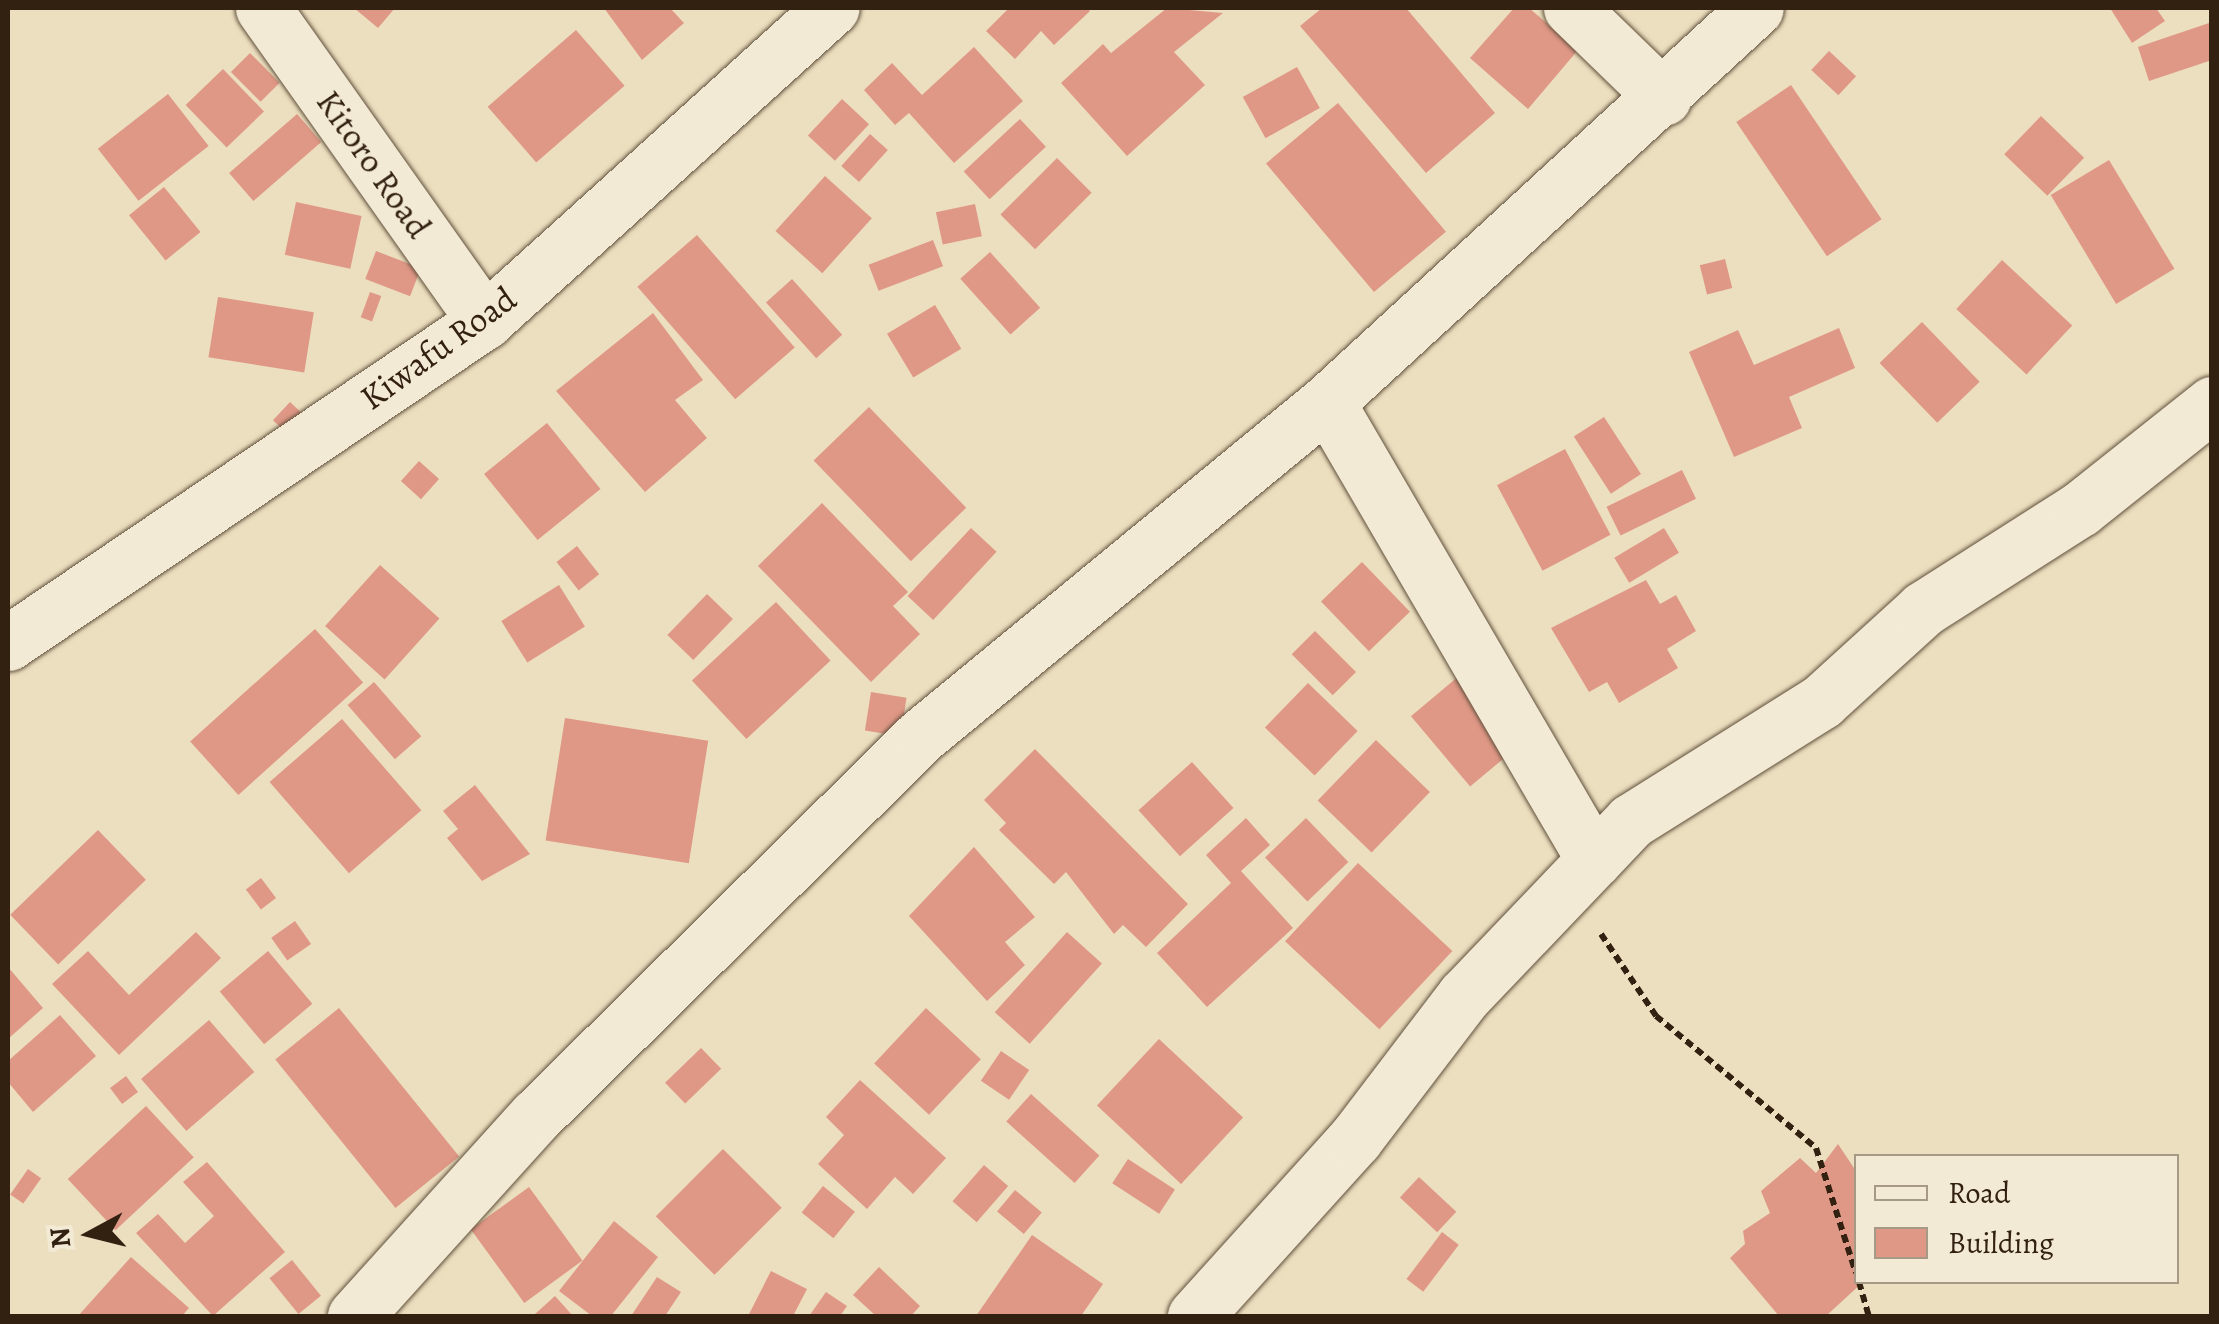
<!DOCTYPE html>
<html>
<head>
<meta charset="utf-8">
<style>
	body { margin:0 }
	#map { position:relative; width:2219px; height:1324px; overflow:hidden; background:#ecdfbf; font-family:Alegreya,serif }
	div>[style] { position:absolute }
	.building>* { inset:0; background:#e09886; transform-origin:0 0 }
	.path>* { height:6px; margin-top:-3px; transform-origin:0; background:repeating-linear-gradient(90deg,#322010 0 8px,transparent 0 13px) }
	.roads { filter:drop-shadow(0 0 2px #60503c) drop-shadow(0 0 2px #60503c) }
	.minor>* { height:55px; margin:-27.5px; padding:0 27.5px; transform-origin:27.5px; border-radius:27.5px; background:#f3ead5 }
	span { translate:-50% -50%; white-space:nowrap; text-align:center; line-height:1.15; -webkit-text-stroke:10px #f3ead5; paint-order:stroke }
	.street-label { font-size:35px; color:#322010 }
	.frame { position:absolute; inset:0; border:10px solid #322010; pointer-events:none }
	.legend { position:absolute; left:1854px; top:1154px; width:325px; height:130px; box-sizing:border-box; background:#f3ead5; border:2px solid #a69986; margin:0; padding:12px 18px; list-style:none; font-size:30px; color:#322010 }
	.legend li { display:flex; align-items:center; gap:20px; height:50px }
	.legend b { width:50px; border:2px solid #a69986 }
	.north { position:absolute; left:40px; top:1184px; width:100px; height:100px; -webkit-text-stroke:8px #f3ead5; paint-order:stroke; rotate:263deg; font-size:28px; font-weight:700; line-height:40px; text-align:center; color:#322010 }
	.north::after { content:''; display:block; margin:auto; width:35px; height:45px; background:#322010; clip-path:polygon(50% 0,100% 100%,50% 72%,0 100%) }
</style>
</head>
<body>
<div id="map">
	<div class="building">
		<div style="clip-path:polygon(354px 8px,395px 8px,378px 28px)"></div>
		<div style="clip-path:polygon(604px 8px,670px 8px,684px 23px,642px 60px)"></div>
		<div style="clip-path:polygon(1009px 8px,1087px 8px,1090px 11px,1054px 45px,1041px 31px,1015px 59px,986px 31px)"></div>
		<div style="clip-path:polygon(1167px 8px,1223px 13px,1174px 52px,1205px 85px,1127px 156px,1061px 83px,1103px 44px,1111px 53px)"></div>
		<div style="clip-path:polygon(1322px 8px,1406px 8px,1495px 113px,1426px 173px,1300px 26px)"></div>
		<div style="clip-path:polygon(1514px 8px,1529px 8px,1578px 50px,1528px 109px,1470px 58px)"></div>
		<div style="clip-path:polygon(2110px 8px,2156px 8px,2165px 21px,2132px 43px)"></div>
		<div style="clip-path:polygon(2212px 22px,2212px 60px,2149px 81px,2138px 47px)"></div>
		<div style="left:576px;top:30px;width:74px;height:117px;rotate:49deg"></div>
		<div style="clip-path:polygon(974px 47px,1023px 101px,954px 163px,909px 113px,895px 125px,864px 90px,892px 63px,922px 95px)"></div>
		<div style="left:1829px;top:51px;width:37px;height:26px;rotate:43deg"></div>
		<div style="left:250px;top:53px;width:42px;height:27px;rotate:45deg"></div>
		<div style="left:1297px;top:67px;width:47px;height:62px;rotate:61deg"></div>
		<div style="left:223px;top:69px;width:59px;height:52px;rotate:46deg"></div>
		<div style="left:1791px;top:85px;width:162px;height:66px;rotate:56deg"></div>
		<div style="left:168px;top:94px;width:66px;height:89px;rotate:52deg"></div>
		<div style="left:842px;top:99px;width:37px;height:50px;rotate:43deg"></div>
		<div style="left:1338px;top:103px;width:168px;height:94px;rotate:50deg"></div>
		<div style="left:297px;top:114px;width:37px;height:90px;rotate:49deg"></div>
		<div style="left:2041px;top:116px;width:60px;height:53px;rotate:44deg"></div>
		<div style="left:1020px;top:119px;width:38px;height:77px;rotate:47deg"></div>
		<div style="left:870px;top:134px;width:24px;height:43px;rotate:42deg"></div>
		<div style="left:1057px;top:158px;width:49px;height:80px;rotate:45deg"></div>
		<div style="left:2109px;top:160px;width:127px;height:68px;rotate:59deg"></div>
		<div style="left:825px;top:176px;width:63px;height:74px;rotate:42deg"></div>
		<div style="left:164px;top:187px;width:58px;height:45px;rotate:51deg"></div>
		<div style="left:296px;top:202px;width:67px;height:54px;rotate:12deg"></div>
		<div style="left:975px;top:204px;width:33px;height:40px;rotate:78deg"></div>
		<div style="left:697px;top:235px;width:149px;height:79px;rotate:49deg"></div>
		<div style="left:933px;top:240px;width:28px;height:69px;rotate:69deg"></div>
		<div style="left:376px;top:251px;width:48px;height:30px;rotate:21deg"></div>
		<div style="left:990px;top:252px;width:75px;height:40px;rotate:48deg"></div>
		<div style="left:1725px;top:259px;width:30px;height:26px;rotate:76deg"></div>
		<div style="left:2002px;top:260px;width:96px;height:67px;rotate:43deg"></div>
		<div style="left:792px;top:279px;width:75px;height:35px;rotate:48deg"></div>
		<div style="left:370px;top:292px;width:12px;height:27px;rotate:20deg"></div>
		<div style="left:218px;top:297px;width:97px;height:61px;rotate:9deg"></div>
		<div style="left:935px;top:305px;width:51px;height:56px;rotate:59deg"></div>
		<div style="clip-path:polygon(653px 313px,703px 380px,675px 400px,707px 438px,645px 492px,556px 391px)"></div>
		<div style="left:1922px;top:322px;width:83px;height:59px;rotate:46deg"></div>
		<div style="clip-path:polygon(1839px 328px,1855px 368px,1789px 397px,1802px 428px,1734px 457px,1689px 352px,1738px 330px,1754px 365px)"></div>
		<div style="left:290px;top:402px;width:19px;height:25px;rotate:43deg"></div>
		<div style="left:869px;top:407px;width:140px;height:77px;rotate:46deg"></div>
		<div style="left:1604px;top:417px;width:68px;height:36px;rotate:57deg"></div>
		<div style="left:547px;top:423px;width:85px;height:81px;rotate:51deg"></div>
		<div style="left:1565px;top:449px;width:97px;height:77px;rotate:62deg"></div>
		<div style="left:419px;top:461px;width:27px;height:27px;rotate:42deg"></div>
		<div style="left:1682px;top:470px;width:32px;height:84px;rotate:64deg"></div>
		<div style="clip-path:polygon(822px 503px,908px 592px,893px 606px,920px 634px,871px 682px,758px 566px)"></div>
		<div style="left:971px;top:528px;width:35px;height:93px;rotate:43deg"></div>
		<div style="left:1664px;top:528px;width:29px;height:58px;rotate:59deg"></div>
		<div style="left:577px;top:546px;width:36px;height:26px;rotate:52deg"></div>
		<div style="left:1362px;top:562px;width:69px;height:57px;rotate:46deg"></div>
		<div style="left:380px;top:565px;width:80px;height:82px;rotate:42deg"></div>
		<div style="clip-path:polygon(1646px 580px,1660px 604px,1676px 595px,1696px 631px,1667px 649px,1678px 668px,1619px 703px,1607px 682px,1589px 692px,1551px 628px)"></div>
		<div style="left:559px;top:585px;width:49px;height:68px;rotate:58deg"></div>
		<div style="left:707px;top:594px;width:36px;height:57px;rotate:44deg"></div>
		<div style="left:776px;top:602px;width:80px;height:115px;rotate:47deg"></div>
		<div style="left:315px;top:629px;width:72px;height:168px;rotate:48deg"></div>
		<div style="left:1315px;top:631px;width:58px;height:33px;rotate:45deg"></div>
		<div style="left:1460px;top:675px;width:92px;height:64px;rotate:50deg"></div>
		<div style="left:374px;top:682px;width:72px;height:35px;rotate:49deg"></div>
		<div style="left:1308px;top:683px;width:69px;height:62px;rotate:44deg"></div>
		<div style="left:871px;top:692px;width:36px;height:39px;rotate:9deg"></div>
		<div style="left:565px;top:718px;width:145px;height:124px;rotate:9deg"></div>
		<div style="left:342px;top:719px;width:121px;height:96px;rotate:49deg"></div>
		<div style="left:1376px;top:740px;width:75px;height:84px;rotate:44deg"></div>
		<div style="clip-path:polygon(1035px 749px,1188px 904px,1146px 947px,1123px 925px,1114px 934px,1066px 872px,1054px 884px,999px 830px,1006px 823px,984px 800px)"></div>
		<div style="left:1192px;top:762px;width:62px;height:72px;rotate:48deg"></div>
		<div style="clip-path:polygon(475px 785px,530px 854px,482px 881px,447px 838px,458px 829px,443px 811px)"></div>
		<div style="clip-path:polygon(1246px 818px,1270px 845px,1241px 871px,1293px 928px,1207px 1007px,1157px 953px,1231px 883px,1206px 855px)"></div>
		<div style="left:1306px;top:818px;width:61px;height:57px;rotate:46deg"></div>
		<div style="left:98px;top:830px;width:69px;height:122px;rotate:46deg"></div>
		<div style="clip-path:polygon(974px 847px,1035px 917px,1005px 942px,1025px 965px,987px 1001px,909px 916px)"></div>
		<div style="left:1358px;top:863px;width:129px;height:107px;rotate:43deg"></div>
		<div style="left:261px;top:878px;width:25px;height:19px;rotate:53deg"></div>
		<div style="left:295px;top:921px;width:28px;height:29px;rotate:55deg"></div>
		<div style="clip-path:polygon(196px 932px,221px 958px,119px 1055px,52px 984px,88px 951px,129px 995px)"></div>
		<div style="left:1067px;top:932px;width:47px;height:108px;rotate:42deg"></div>
		<div style="left:268px;top:951px;width:69px;height:63px;rotate:50deg"></div>
		<div style="clip-path:polygon(8px 967px,43px 1008px,8px 1039px)"></div>
		<div style="left:339px;top:1008px;width:191px;height:82px;rotate:51deg"></div>
		<div style="left:926px;top:1008px;width:75px;height:76px;rotate:43deg"></div>
		<div style="clip-path:polygon(60px 1015px,96px 1056px,33px 1112px,8px 1082px,8px 1061px)"></div>
		<div style="left:209px;top:1020px;width:69px;height:90px;rotate:49deg"></div>
		<div style="left:1159px;top:1039px;width:115px;height:91px;rotate:43deg"></div>
		<div style="left:701px;top:1048px;width:29px;height:50px;rotate:46deg"></div>
		<div style="left:1001px;top:1051px;width:34px;height:36px;rotate:34deg"></div>
		<div style="left:126px;top:1076px;width:20px;height:20px;rotate:53deg"></div>
		<div style="clip-path:polygon(860px 1080px,946px 1158px,913px 1194px,895px 1177px,867px 1209px,818px 1164px,844px 1135px,826px 1117px)"></div>
		<div style="left:1031px;top:1094px;width:92px;height:37px;rotate:42deg"></div>
		<div style="left:146px;top:1106px;width:70px;height:107px;rotate:47deg"></div>
		<div style="clip-path:polygon(1838px 1144px,1856px 1171px,1863px 1282px,1826px 1316px,1779px 1316px,1730px 1258px,1745px 1244px,1743px 1231px,1770px 1213px,1761px 1191px,1800px 1158px,1816px 1173px)"></div>
		<div style="left:723px;top:1149px;width:83px;height:95px;rotate:45deg"></div>
		<div style="left:1128px;top:1159px;width:56px;height:29px;rotate:33deg"></div>
		<div style="clip-path:polygon(207px 1162px,285px 1252px,213px 1316px,136px 1233px,158px 1214px,185px 1243px,214px 1216px,183px 1182px)"></div>
		<div style="left:984px;top:1165px;width:32px;height:48px;rotate:41deg"></div>
		<div style="left:28px;top:1169px;width:16px;height:31px;rotate:35deg"></div>
		<div style="left:1419px;top:1177px;width:51px;height:28px;rotate:43deg"></div>
		<div style="left:823px;top:1186px;width:41px;height:34px;rotate:39deg"></div>
		<div style="left:529px;top:1187px;width:91px;height:72px;rotate:54deg"></div>
		<div style="left:1015px;top:1190px;width:35px;height:28px;rotate:40deg"></div>
		<div style="clip-path:polygon(614px 1221px,658px 1257px,611px 1316px,592px 1316px,559px 1291px)"></div>
		<div style="left:1442px;top:1232px;width:21px;height:59px;rotate:37deg"></div>
		<div style="clip-path:polygon(1032px 1235px,1103px 1284px,1081px 1316px,976px 1316px)"></div>
		<div style="clip-path:polygon(131px 1257px,189px 1308px,182px 1316px,78px 1316px)"></div>
		<div style="left:292px;top:1260px;width:46px;height:29px;rotate:51deg"></div>
		<div style="clip-path:polygon(879px 1267px,920px 1306px,911px 1316px,876px 1316px,853px 1295px)"></div>
		<div style="clip-path:polygon(771px 1271px,807px 1289px,793px 1316px,748px 1316px)"></div>
		<div style="clip-path:polygon(657px 1277px,681px 1292px,665px 1316px,631px 1316px)"></div>
		<div style="clip-path:polygon(826px 1292px,847px 1306px,840px 1316px,809px 1316px)"></div>
		<div style="clip-path:polygon(555px 1296px,573px 1316px,537px 1316px,535px 1314px)"></div>
	</div>
	<div class="path">
		<div style="left:1601px;top:934px;width:99px;rotate:56.1deg"></div>
		<div style="left:1656px;top:1016px;width:207px;rotate:39.5deg"></div>
		<div style="left:1816px;top:1148px;width:131px;rotate:72.3deg"></div>
		<div style="left:1859px;top:1282px;width:35px;rotate:74deg"></div>
	</div>
	<div class="roads">
		<div class="minor">
			<div style="left:263px;top:8px;width:384px;rotate:54.7deg"></div>
			<div style="left:1571px;top:8px;width:129px;rotate:44.1deg"></div>
			<div style="left:8px;top:643px;width:576px;rotate:-34.02deg"></div>
			<div style="left:485px;top:321px;width:467px;rotate:-42.1deg"></div>
			<div style="left:1594px;top:860px;width:54px;rotate:-46.5deg"></div>
			<div style="left:1631px;top:821px;width:226px;rotate:-32.1deg"></div>
			<div style="left:1822px;top:701px;width:137px;rotate:-42.3deg"></div>
			<div style="left:1923px;top:609px;width:186px;rotate:-32.5deg"></div>
			<div style="left:2080px;top:509px;width:169px;rotate:-38.5deg"></div>
			<div style="left:355px;top:1316px;width:270px;rotate:-47.9deg"></div>
			<div style="left:536px;top:1116px;width:542px;rotate:-44.63deg"></div>
			<div style="left:922px;top:735px;width:524px;rotate:-39.43deg"></div>
			<div style="left:1327px;top:402px;width:582px;rotate:-42.56deg"></div>
			<div style="left:1195px;top:1316px;width:239px;rotate:-47.9deg"></div>
			<div style="left:1355px;top:1139px;width:180px;rotate:-52.7deg"></div>
			<div style="left:1464px;top:996px;width:188px;rotate:-46.3deg"></div>
			<div style="left:1594px;top:860px;width:530px;rotate:-120.24deg"></div>
		</div>
	</div>
	<div class="street-label">
		<span style="left:374px;top:164px;rotate:55deg">Kitoro Road</span>
		<span style="left:438px;top:348px;rotate:-36deg">Kiwafu Road</span>
	</div>
	<div class="frame"></div>
	<ul class="legend">
	<li><b style="height:12px;background:#f3ead5"></b>Road</li>
	<li><b style="height:28px;background:#e09886"></b>Building</li>
	</ul>
	<div class="north">N</div>
</div>
</body>
</html>
